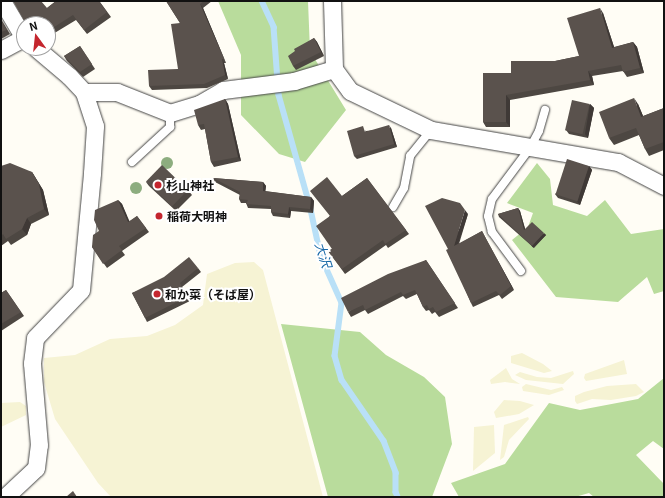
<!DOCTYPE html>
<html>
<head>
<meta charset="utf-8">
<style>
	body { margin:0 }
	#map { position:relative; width:665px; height:498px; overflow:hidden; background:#fffdf5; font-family:Georgia,"Noto Sans JP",serif }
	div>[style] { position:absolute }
	.farmland>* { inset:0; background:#f6f3d4 }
	.forest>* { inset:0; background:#b9dc9c }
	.stream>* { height:5.5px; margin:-2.75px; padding:0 2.75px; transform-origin:2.75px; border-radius:2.75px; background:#b9e0f7 }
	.roads { filter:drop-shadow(0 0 1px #444) drop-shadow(0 0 1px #444) }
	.lane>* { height:8px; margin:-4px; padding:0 4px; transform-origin:4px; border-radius:4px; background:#fff }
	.street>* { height:17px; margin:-8.5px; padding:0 8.5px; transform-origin:8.5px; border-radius:8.5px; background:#fff }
	.trees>* { width:12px; height:12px; margin:-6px; border-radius:50%; background:#8dad7f }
	.wall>* { inset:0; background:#4d4742 }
	.shaded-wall>* { inset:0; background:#3f3936; transform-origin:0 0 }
	.building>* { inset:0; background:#5a524d; transform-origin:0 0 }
	.dots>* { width:11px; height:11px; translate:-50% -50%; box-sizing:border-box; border:2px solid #fff; border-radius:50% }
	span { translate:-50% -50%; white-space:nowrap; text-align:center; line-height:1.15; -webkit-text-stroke:4px #fff; paint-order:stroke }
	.poi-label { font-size:12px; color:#111; font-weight:700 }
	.left { translate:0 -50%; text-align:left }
	.water-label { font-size:13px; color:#1768a6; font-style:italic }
	.frame { position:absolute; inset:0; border:2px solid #111; pointer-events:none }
	.north { position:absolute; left:16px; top:16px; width:40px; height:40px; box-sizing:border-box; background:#fff; border:1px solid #a0a0a0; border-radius:50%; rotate:345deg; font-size:11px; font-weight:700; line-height:16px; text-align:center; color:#111 }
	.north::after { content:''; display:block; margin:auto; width:14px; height:18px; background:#c4262e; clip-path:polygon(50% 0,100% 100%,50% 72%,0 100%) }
</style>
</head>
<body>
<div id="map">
	<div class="farmland">
		<div style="clip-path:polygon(254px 262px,263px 270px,323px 497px,111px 497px,98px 483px,55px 419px,44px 382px,44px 358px,75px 355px,110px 339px,147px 336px,175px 325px,203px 305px,207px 274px,235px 263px)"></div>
		<div style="clip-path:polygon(522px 353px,543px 364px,552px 371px,544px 373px,511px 363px,511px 356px)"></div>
		<div style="clip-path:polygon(624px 360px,627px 374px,586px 381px,584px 378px,585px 374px)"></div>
		<div style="clip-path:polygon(506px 368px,512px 379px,520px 384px,505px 382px,491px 384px,490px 380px)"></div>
		<div style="clip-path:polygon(573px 371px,574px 374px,563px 384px,526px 380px,515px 375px,520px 372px,537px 377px,551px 378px)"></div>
		<div style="clip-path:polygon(526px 384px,551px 390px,562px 387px,564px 390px,549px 395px,523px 391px,522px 387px)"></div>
		<div style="clip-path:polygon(636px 384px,644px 392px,636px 396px,611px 400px,592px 399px,577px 404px,575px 401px,575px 396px,584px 392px,607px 386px)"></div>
		<div style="clip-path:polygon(504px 400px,520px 401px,534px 405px,519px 414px,496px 418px,494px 412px)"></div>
		<div style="clip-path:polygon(20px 402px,26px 406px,26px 415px,1px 427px,1px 403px)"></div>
		<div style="clip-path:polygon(528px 417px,529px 419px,509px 440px,504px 457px,500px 460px,504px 425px)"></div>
		<div style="clip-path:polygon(494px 425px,495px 453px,473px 471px,474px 427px)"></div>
	</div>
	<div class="forest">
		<div style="clip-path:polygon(218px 1px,308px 1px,310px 51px,346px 110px,305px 162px,279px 154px,241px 115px,241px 55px)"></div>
		<div style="clip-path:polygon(537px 163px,550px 179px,553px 205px,587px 216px,605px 200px,631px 234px,664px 229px,664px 291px,654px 294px,647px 277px,618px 302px,556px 297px,512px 240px,528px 227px,533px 213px,507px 203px)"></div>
		<div style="clip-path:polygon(281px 324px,360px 332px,386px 355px,424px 377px,445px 397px,452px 444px,432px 497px,328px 497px)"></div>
		<div style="clip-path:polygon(664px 378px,664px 449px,653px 441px,636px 455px,664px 484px,664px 497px,594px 497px,589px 493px,575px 497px,459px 497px,451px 483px,505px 464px,549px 403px,580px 410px,638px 399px)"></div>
	</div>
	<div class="stream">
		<div style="left:262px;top:1px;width:29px;rotate:65deg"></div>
		<div style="left:274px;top:27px;width:68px;rotate:85.8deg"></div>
		<div style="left:279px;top:95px;width:114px;rotate:74.3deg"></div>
		<div style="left:310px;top:205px;width:52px;rotate:77.8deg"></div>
		<div style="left:321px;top:256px;width:51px;rotate:65.9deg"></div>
		<div style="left:342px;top:303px;width:53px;rotate:97.5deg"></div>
		<div style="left:335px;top:356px;width:25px;rotate:74deg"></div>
		<div style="left:342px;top:380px;width:74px;rotate:55.5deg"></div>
		<div style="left:384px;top:441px;width:34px;rotate:69deg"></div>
		<div style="left:396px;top:473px;width:19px;rotate:90deg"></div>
		<div style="left:396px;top:492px;width:5px;rotate:68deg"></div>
	</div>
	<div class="roads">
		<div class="lane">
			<div style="left:132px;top:162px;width:52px;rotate:-42.6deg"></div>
			<div style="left:170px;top:127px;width:14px;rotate:-90deg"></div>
			<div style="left:393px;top:207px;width:22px;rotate:-60deg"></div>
			<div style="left:404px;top:188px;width:33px;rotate:-79deg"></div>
			<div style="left:410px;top:156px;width:33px;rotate:-51deg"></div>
			<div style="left:521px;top:271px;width:49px;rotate:-126.6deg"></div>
			<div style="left:492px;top:232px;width:16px;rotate:-104deg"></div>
			<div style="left:488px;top:216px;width:17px;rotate:-77deg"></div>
			<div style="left:492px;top:199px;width:64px;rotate:-53.3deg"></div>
			<div style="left:530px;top:148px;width:19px;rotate:-62deg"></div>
			<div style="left:539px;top:131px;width:22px;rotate:-74deg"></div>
		</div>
		<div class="street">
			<div style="left:2px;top:1px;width:43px;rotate:59.3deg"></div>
			<div style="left:332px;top:1px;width:68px;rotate:88.3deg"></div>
			<div style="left:334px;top:69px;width:27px;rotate:54deg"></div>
			<div style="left:350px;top:91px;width:90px;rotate:25.7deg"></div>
			<div style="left:431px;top:130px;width:190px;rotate:9.7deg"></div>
			<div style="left:618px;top:162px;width:52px;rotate:27.6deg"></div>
			<div style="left:1px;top:50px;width:26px;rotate:-28deg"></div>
			<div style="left:84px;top:92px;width:33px"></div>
			<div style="left:117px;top:92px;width:57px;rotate:21.6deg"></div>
			<div style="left:170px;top:113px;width:30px;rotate:-17deg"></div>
			<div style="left:199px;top:104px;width:28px;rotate:-30deg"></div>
			<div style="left:223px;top:90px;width:72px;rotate:-7.2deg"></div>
			<div style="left:294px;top:81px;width:42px;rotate:-16.7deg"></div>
			<div style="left:5px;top:497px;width:42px;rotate:-43.1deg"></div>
			<div style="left:36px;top:468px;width:23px;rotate:-83deg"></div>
			<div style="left:39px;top:445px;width:82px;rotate:-94.9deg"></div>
			<div style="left:32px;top:363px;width:25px;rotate:-83deg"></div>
			<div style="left:35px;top:338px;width:66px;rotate:-46.2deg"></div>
			<div style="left:81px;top:290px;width:118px;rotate:-84.6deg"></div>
			<div style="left:92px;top:173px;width:47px;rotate:-86.3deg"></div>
			<div style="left:95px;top:126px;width:36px;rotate:-108deg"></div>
			<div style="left:84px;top:92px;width:22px;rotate:-133deg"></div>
			<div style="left:69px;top:76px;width:43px;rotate:-139.7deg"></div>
		</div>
	</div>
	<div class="trees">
		<div style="left:167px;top:163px"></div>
		<div style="left:136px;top:188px"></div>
	</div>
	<div class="wall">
		<div style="clip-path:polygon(56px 1px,101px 1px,100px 2px,111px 17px,87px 34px,76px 20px,48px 37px,48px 24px,47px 8px)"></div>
		<div style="clip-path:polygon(166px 1px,212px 1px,203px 8px,226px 63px,224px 63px,228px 79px,207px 88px,152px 90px,149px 86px,178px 69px,180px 23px)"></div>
		<div style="clip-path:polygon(603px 13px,614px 47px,633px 42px,637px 47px,644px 73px,627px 77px,623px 71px,592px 76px,594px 85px,510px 100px,510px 127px,486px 127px,483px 122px,511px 73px,555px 61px,579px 56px)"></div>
		<div style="clip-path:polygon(1px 19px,10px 34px,1px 39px)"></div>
		<div style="clip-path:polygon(314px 38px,317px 42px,324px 56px,296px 70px,293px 66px,295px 51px)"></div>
		<div style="clip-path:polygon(80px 46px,95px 69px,83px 77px,67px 61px,64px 56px)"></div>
		<div style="clip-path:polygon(225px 99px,228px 104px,241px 161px,214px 167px,211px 162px,205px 129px,201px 130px,198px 125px)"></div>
		<div style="clip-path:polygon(590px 104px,594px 108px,588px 138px,569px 134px,566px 130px)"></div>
		<div style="clip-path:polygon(638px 104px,643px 116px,664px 108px,664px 150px,649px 156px,645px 149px,639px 135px,614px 145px,609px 138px)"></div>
		<div style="clip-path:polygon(391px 128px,397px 147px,357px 159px,354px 156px,366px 130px,366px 131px)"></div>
		<div style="clip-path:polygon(1px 166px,32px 172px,43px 190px,49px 215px,31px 224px,27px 235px,11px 245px,8px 241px,1px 246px)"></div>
		<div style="clip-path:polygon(589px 166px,592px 170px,580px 205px,558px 198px,555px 194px)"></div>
		<div style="clip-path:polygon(213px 178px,263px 182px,266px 186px,265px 191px,311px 197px,314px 201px,313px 213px,291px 211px,290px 218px,273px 216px,271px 212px,271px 209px,248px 208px,246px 203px,241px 203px,239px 199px,240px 195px,215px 182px)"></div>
		<div style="clip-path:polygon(367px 178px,409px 234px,388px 248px,386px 245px,345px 274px,328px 251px,332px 249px,329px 217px,342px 196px)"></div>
		<div style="clip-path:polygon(146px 182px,188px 190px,192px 195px,176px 211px,149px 186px)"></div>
		<div style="clip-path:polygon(118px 200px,122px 204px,129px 222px,137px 216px,149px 232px,122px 251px,125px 255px,107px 268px,92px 247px,99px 231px)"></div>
		<div style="clip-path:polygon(518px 208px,520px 211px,525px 229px,546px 235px,534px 248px,499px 217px,498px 214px)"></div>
		<div style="clip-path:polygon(468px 214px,459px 244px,482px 231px,484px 235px,514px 290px,502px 299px,499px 295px,473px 307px,471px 303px,448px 249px)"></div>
		<div style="clip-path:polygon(426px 260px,458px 308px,439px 317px,435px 312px,432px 314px,429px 310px,426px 311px,423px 307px,417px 294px,406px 299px,403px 296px,368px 314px,365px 310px,351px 317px,348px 312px)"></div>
		<div style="clip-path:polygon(198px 268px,201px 272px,182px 287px,190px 301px,147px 322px,145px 318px,132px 293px)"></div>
		<div style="clip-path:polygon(6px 290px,24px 316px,1px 331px,1px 293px)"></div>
	</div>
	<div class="shaded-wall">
		<div style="clip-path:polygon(200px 4px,203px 8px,226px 63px,224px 59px)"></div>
		<div style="clip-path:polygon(600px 8px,603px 13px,616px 53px,612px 48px)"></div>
		<div style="clip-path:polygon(314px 38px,317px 42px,324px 56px,321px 52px)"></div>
		<div style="clip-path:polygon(633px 42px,637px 47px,644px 73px,640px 68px)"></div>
		<div style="clip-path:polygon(222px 59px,224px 63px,228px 79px,225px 75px)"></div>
		<div style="clip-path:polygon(588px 71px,592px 76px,594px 85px,590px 80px)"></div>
		<div style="clip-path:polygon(506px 95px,510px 100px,510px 127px,506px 122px)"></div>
		<div style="clip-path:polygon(634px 98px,638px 104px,646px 123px,641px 117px)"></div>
		<div style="clip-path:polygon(225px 99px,228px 104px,241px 161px,238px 157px)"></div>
		<div style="clip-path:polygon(590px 104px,594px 108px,588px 138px,585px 134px)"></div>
		<div style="clip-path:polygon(389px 125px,391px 128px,397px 147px,394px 144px)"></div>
		<div style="clip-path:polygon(589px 166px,592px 170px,580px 205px,577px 201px)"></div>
		<div style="clip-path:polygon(32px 172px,43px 190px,49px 215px,44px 209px)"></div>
		<div style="clip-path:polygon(263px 182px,266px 186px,265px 195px,263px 191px)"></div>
		<div style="clip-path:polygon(311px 197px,314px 201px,313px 213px,310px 209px)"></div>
		<div style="clip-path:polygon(118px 200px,122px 204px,132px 227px,128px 222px)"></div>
		<div style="clip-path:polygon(289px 207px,291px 211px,290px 218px,288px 214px)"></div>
		<div style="clip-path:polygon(518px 208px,520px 211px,526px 232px,524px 230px)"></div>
		<div style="clip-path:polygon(465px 210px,468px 214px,456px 250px,454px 246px)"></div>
		<div style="clip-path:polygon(27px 218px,31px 224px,27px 235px,22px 229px)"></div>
		<div style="clip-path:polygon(482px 231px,484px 235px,514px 290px,511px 286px)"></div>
		<div style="left:544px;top:233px;width:3px;height:18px;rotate:45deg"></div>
	</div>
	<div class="building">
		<div style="clip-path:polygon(13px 1px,41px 1px,47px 8px,56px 1px,99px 1px,107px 12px,84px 30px,73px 15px,48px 31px,48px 24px,26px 24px)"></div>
		<div style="clip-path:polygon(166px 1px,204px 1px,200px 4px,224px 59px,222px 59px,225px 75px,204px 84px,149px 86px,148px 70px,178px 69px,171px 24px,180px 23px)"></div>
		<div style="clip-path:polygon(600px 8px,612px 48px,633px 42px,640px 68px,623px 72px,621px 65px,588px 71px,590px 80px,506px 95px,506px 122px,483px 122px,483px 73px,511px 73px,511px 61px,555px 61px,579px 56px,567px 18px)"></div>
		<div style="clip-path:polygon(1px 20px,7px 30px,1px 32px)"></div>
		<div style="clip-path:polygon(314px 38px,321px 52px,293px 66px,288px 56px,295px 51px,294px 49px)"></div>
		<div style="clip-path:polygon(80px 46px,92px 64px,80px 72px,64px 56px)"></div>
		<div style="clip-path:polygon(634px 98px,641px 117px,664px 108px,664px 142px,645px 149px,636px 128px,609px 138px,599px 112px)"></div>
		<div style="clip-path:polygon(225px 99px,238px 157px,211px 162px,204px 124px,198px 125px,194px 110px)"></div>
		<div style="left:572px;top:100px;width:18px;height:31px;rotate:13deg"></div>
		<div style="clip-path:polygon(389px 125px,394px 144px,354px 156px,347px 131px,363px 126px,365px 132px)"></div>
		<div style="left:567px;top:159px;width:23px;height:37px;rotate:18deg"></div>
		<div style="clip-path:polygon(10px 163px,32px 172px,39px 184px,44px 209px,27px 218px,22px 229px,6px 239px,3px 234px,1px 236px,1px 166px)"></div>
		<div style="left:162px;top:165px;width:36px;height:23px;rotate:44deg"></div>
		<div style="clip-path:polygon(327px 177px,342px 196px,367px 178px,406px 230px,385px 244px,383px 240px,342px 269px,328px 251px,332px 249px,316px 226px,330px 216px,310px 191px)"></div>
		<div style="clip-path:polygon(213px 178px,263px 182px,263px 191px,311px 197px,310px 209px,289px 207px,288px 214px,271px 212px,271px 206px,246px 204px,248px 200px,239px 199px,240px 192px)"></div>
		<div style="clip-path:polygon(442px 198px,460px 203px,465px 210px,454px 246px,482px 231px,511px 286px,500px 295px,496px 291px,471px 303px,446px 250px,448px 249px,425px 206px)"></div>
		<div style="clip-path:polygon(118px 200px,128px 222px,137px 216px,146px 228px,119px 246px,122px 250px,103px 264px,92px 247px,93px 235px,99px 231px,94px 220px,95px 210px)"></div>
		<div style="clip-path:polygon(518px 208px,524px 230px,532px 222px,544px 233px,532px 246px,498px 214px)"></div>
		<div style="clip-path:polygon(189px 257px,198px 268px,180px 283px,187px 297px,145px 318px,132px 293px,164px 277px)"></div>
		<div style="clip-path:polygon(426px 260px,455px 303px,436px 312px,433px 307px,429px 309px,427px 305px,423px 307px,415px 290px,403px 295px,401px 292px,365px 310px,363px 305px,348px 312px,341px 298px,388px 274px)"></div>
		<div style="clip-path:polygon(6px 290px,21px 312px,1px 324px,1px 293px)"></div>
		<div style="clip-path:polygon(73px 491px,77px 497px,66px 497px)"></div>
	</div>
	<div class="dots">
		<div style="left:158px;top:185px;background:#c4262e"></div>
		<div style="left:159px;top:216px;background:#c4262e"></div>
		<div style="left:157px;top:294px;background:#c4262e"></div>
	</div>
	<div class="poi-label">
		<span class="left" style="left:166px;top:185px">杉山神社</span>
		<span class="left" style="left:167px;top:216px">稲荷大明神</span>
		<span class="left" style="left:165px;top:294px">和か菜（そば屋）</span>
	</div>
	<div class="water-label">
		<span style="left:323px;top:255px;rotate:72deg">大沢</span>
	</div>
	<div class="frame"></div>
	<div class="north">N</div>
</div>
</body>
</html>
